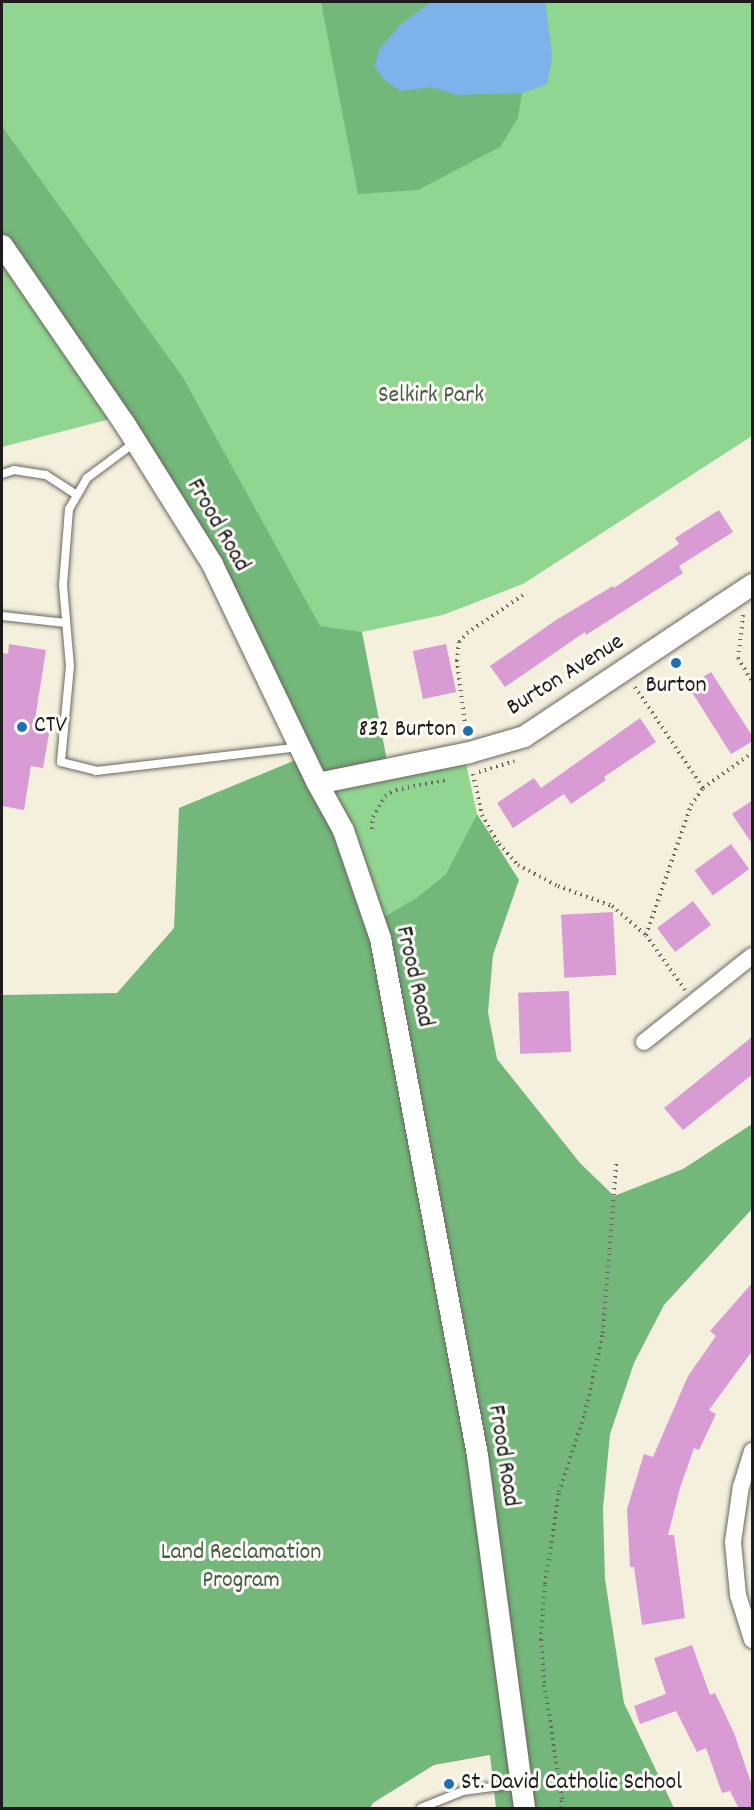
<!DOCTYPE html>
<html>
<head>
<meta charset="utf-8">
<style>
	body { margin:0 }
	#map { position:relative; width:754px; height:1810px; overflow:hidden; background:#f5f0dd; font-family:Dekko,sans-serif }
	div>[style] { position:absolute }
	.green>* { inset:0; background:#91d690 }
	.forest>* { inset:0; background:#74b77a }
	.water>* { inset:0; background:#7db2eb }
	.building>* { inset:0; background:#d89bd3; transform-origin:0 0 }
	.path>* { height:4px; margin-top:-2px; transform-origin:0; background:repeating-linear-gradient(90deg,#686660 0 1.5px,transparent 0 6px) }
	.roads { filter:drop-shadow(0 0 2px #686660) drop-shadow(0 0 2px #686660) }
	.service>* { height:8px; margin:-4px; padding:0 4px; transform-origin:4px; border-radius:4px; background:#fff }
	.minor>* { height:16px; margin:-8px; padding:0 8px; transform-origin:8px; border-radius:8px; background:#fff }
	.tertiary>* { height:21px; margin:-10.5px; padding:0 10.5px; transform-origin:10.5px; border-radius:10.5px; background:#fff }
	.dots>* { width:16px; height:16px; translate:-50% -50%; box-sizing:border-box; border:3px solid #fdfcf7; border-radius:50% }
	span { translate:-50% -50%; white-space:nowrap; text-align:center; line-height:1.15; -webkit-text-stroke:6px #fdfcf7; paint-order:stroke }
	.park-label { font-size:24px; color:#455d45 }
	.street-label { font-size:24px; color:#1c1c1c }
	.poi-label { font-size:24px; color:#1c1c1c }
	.left { translate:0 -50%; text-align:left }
	.right { translate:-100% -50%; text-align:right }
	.frame { position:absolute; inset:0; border:3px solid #1c1c1c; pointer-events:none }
</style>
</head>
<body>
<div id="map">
	<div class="green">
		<div style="clip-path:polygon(2px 2px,431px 2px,544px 10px,545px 2px,752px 2px,752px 436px,523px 584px,443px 615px,362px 632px,320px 627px,183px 377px,2px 126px)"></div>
		<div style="clip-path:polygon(2px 248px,118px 417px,2px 447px)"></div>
		<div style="clip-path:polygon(464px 754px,477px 814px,445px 875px,416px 898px,365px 928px,316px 785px)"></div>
	</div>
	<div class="forest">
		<div style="clip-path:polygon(321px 2px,545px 2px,552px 56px,547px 84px,522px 93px,518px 118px,500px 147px,418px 190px,358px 194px)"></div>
		<div style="clip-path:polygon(2px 126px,183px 377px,320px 626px,362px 632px,389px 771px,316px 785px,365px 928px,416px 898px,445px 875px,477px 814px,519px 880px,493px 955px,488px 1012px,497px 1059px,580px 1163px,614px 1196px,683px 1169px,752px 1124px,752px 1209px,664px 1305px,634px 1363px,610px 1434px,603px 1508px,605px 1579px,624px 1703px,674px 1808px,496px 1808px,490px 1755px,434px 1765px,373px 1803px,370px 1808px,2px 1808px,2px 995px,117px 993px,174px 928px,179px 808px,303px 757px,211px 564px,2px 248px)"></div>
	</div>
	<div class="water">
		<div style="clip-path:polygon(431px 2px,545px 2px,552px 56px,547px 84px,522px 93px,457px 95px,431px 87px,401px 91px,386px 81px,374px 67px,379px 50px,400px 25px)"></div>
	</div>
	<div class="building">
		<div style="clip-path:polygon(719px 510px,733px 532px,679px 566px,683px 573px,586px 635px,585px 632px,505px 687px,490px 666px,556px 620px,613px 586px,614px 588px,648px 565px,679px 544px,675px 538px)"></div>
		<div style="clip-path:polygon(9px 644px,46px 650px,34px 726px,50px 728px,43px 768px,31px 766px,24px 810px,2px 806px,2px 653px,8px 654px)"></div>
		<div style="left:446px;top:644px;width:49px;height:34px;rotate:78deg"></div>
		<div style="clip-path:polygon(711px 672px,753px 737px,753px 741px,731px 754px,688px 686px)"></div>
		<div style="clip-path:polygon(640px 718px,656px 742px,604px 777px,606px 780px,571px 804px,564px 794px,513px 828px,497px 803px,534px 778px,541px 788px)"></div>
		<div style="clip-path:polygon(753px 800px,753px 845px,732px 814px)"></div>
		<div style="left:731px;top:844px;width:31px;height:45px;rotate:54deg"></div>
		<div style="left:693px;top:901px;width:30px;height:45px;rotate:53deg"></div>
		<div style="left:613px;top:912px;width:63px;height:52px;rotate:87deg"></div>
		<div style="left:569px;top:991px;width:61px;height:51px;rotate:88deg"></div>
		<div style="clip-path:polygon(753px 1036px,753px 1074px,683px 1130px,664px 1108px)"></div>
		<div style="clip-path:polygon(753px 1282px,753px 1350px,709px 1410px,716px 1414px,699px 1450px,694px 1448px,680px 1488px,668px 1535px,674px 1535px,685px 1618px,642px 1625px,634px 1567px,630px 1567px,627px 1509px,644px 1454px,653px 1457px,688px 1376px,716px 1336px,710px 1331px)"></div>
		<div style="clip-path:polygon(692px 1645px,710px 1695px,715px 1693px,734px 1733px,753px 1788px,753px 1809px,739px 1809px,730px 1791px,722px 1793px,706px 1748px,697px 1752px,676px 1711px,640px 1724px,634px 1706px,666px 1694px,654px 1658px)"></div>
	</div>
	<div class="path">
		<div style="left:743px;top:615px;width:43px;rotate:96.6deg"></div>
		<div style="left:738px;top:658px;width:27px;rotate:59deg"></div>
		<div style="left:635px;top:687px;width:122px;rotate:56deg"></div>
		<div style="left:466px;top:733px;width:73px;rotate:-97.1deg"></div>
		<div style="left:457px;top:661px;width:19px;rotate:-84deg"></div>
		<div style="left:459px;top:642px;width:12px;rotate:-48deg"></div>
		<div style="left:467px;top:633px;width:71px;rotate:-34.1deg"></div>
		<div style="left:479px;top:772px;width:37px;rotate:-17deg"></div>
		<div style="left:473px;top:774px;width:42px;rotate:77.6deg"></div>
		<div style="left:482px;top:815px;width:34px;rotate:60deg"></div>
		<div style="left:499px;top:844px;width:28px;rotate:48deg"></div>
		<div style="left:518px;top:865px;width:45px;rotate:27.7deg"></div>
		<div style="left:558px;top:886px;width:58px;rotate:20.3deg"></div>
		<div style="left:612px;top:906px;width:45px;rotate:40.5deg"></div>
		<div style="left:372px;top:829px;width:12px;rotate:-85deg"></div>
		<div style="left:373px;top:817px;width:24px;rotate:-60deg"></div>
		<div style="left:385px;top:796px;width:13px;rotate:-29deg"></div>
		<div style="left:396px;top:790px;width:50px;rotate:-11.5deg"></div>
		<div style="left:685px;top:990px;width:67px;rotate:-125.3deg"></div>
		<div style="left:646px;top:935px;width:138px;rotate:-70.9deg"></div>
		<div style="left:691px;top:805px;width:21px;rotate:-55deg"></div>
		<div style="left:703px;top:788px;width:60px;rotate:-35.5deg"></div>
		<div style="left:561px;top:1808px;width:9px;rotate:-84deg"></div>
		<div style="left:562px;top:1799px;width:117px;rotate:-98.8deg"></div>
		<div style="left:544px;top:1683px;width:43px;rotate:-94deg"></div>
		<div style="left:541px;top:1640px;width:56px;rotate:-85.9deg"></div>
		<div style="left:545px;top:1584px;width:93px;rotate:-81.3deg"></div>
		<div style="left:559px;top:1492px;width:83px;rotate:-71.8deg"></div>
		<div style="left:585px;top:1413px;width:82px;rotate:-77.3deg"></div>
		<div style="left:603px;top:1333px;width:170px;rotate:-85.6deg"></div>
	</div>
	<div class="roads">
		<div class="service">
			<div style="left:134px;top:443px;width:59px;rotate:143.3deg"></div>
			<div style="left:87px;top:478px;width:36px;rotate:120deg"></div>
			<div style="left:69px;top:509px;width:76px;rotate:94.5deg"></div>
			<div style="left:63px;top:585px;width:81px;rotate:85.1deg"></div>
			<div style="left:70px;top:666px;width:96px;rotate:95.4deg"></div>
			<div style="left:61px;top:762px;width:36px;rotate:14deg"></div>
			<div style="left:96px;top:771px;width:205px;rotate:-6.7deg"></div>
			<div style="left:2px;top:474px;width:13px;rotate:-18deg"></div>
			<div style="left:14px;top:470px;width:32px;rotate:9deg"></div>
			<div style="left:46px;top:475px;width:37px;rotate:33deg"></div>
			<div style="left:2px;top:616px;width:64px;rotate:6.2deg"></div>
			<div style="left:421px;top:1808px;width:45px;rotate:-22deg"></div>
			<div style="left:463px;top:1791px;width:58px;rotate:-8deg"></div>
		</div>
		<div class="minor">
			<div style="left:644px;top:1042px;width:138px;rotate:-38.5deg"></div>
			<div style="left:752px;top:1451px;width:37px;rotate:107deg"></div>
			<div style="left:741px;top:1486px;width:57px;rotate:98.1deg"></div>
			<div style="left:733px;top:1542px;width:53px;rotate:84.6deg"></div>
			<div style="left:738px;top:1595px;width:47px;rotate:72.7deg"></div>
		</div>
		<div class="tertiary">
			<div style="left:2px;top:245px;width:216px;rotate:55.6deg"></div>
			<div style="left:124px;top:423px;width:166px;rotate:58deg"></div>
			<div style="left:212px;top:564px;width:243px;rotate:64.4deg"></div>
			<div style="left:317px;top:783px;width:54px;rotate:61deg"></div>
			<div style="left:343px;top:830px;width:114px;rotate:71.1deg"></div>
			<div style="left:380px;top:938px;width:526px;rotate:79.37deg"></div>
			<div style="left:477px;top:1455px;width:356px;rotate:82.4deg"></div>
			<div style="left:317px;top:783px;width:155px;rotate:-11.5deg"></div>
			<div style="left:469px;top:752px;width:57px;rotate:-16.2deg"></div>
			<div style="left:524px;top:736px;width:274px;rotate:-33.7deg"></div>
		</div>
	</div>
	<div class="dots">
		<div style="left:676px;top:663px;background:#1f6fb2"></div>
		<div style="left:22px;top:727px;background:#1f6fb2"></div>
		<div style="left:468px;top:731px;background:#1f6fb2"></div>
		<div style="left:449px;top:1784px;background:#1f6fb2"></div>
	</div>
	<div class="park-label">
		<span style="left:431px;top:397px">Selkirk Park</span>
		<span style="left:241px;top:1568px">Land Reclamation<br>Program</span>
	</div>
	<div class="street-label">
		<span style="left:217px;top:526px;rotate:60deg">Frood Road</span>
		<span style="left:566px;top:676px;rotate:-32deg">Burton Avenue</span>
		<span style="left:413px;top:977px;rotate:77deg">Frood Road</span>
		<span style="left:502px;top:1456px;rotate:81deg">Frood Road</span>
	</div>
	<div class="poi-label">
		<span style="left:676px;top:687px">Burton</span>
		<span class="left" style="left:34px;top:727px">CTV</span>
		<span class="right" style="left:456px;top:731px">832 Burton</span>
		<span class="left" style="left:461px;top:1784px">St. David Catholic School</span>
	</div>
	<div class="frame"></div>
</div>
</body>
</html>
